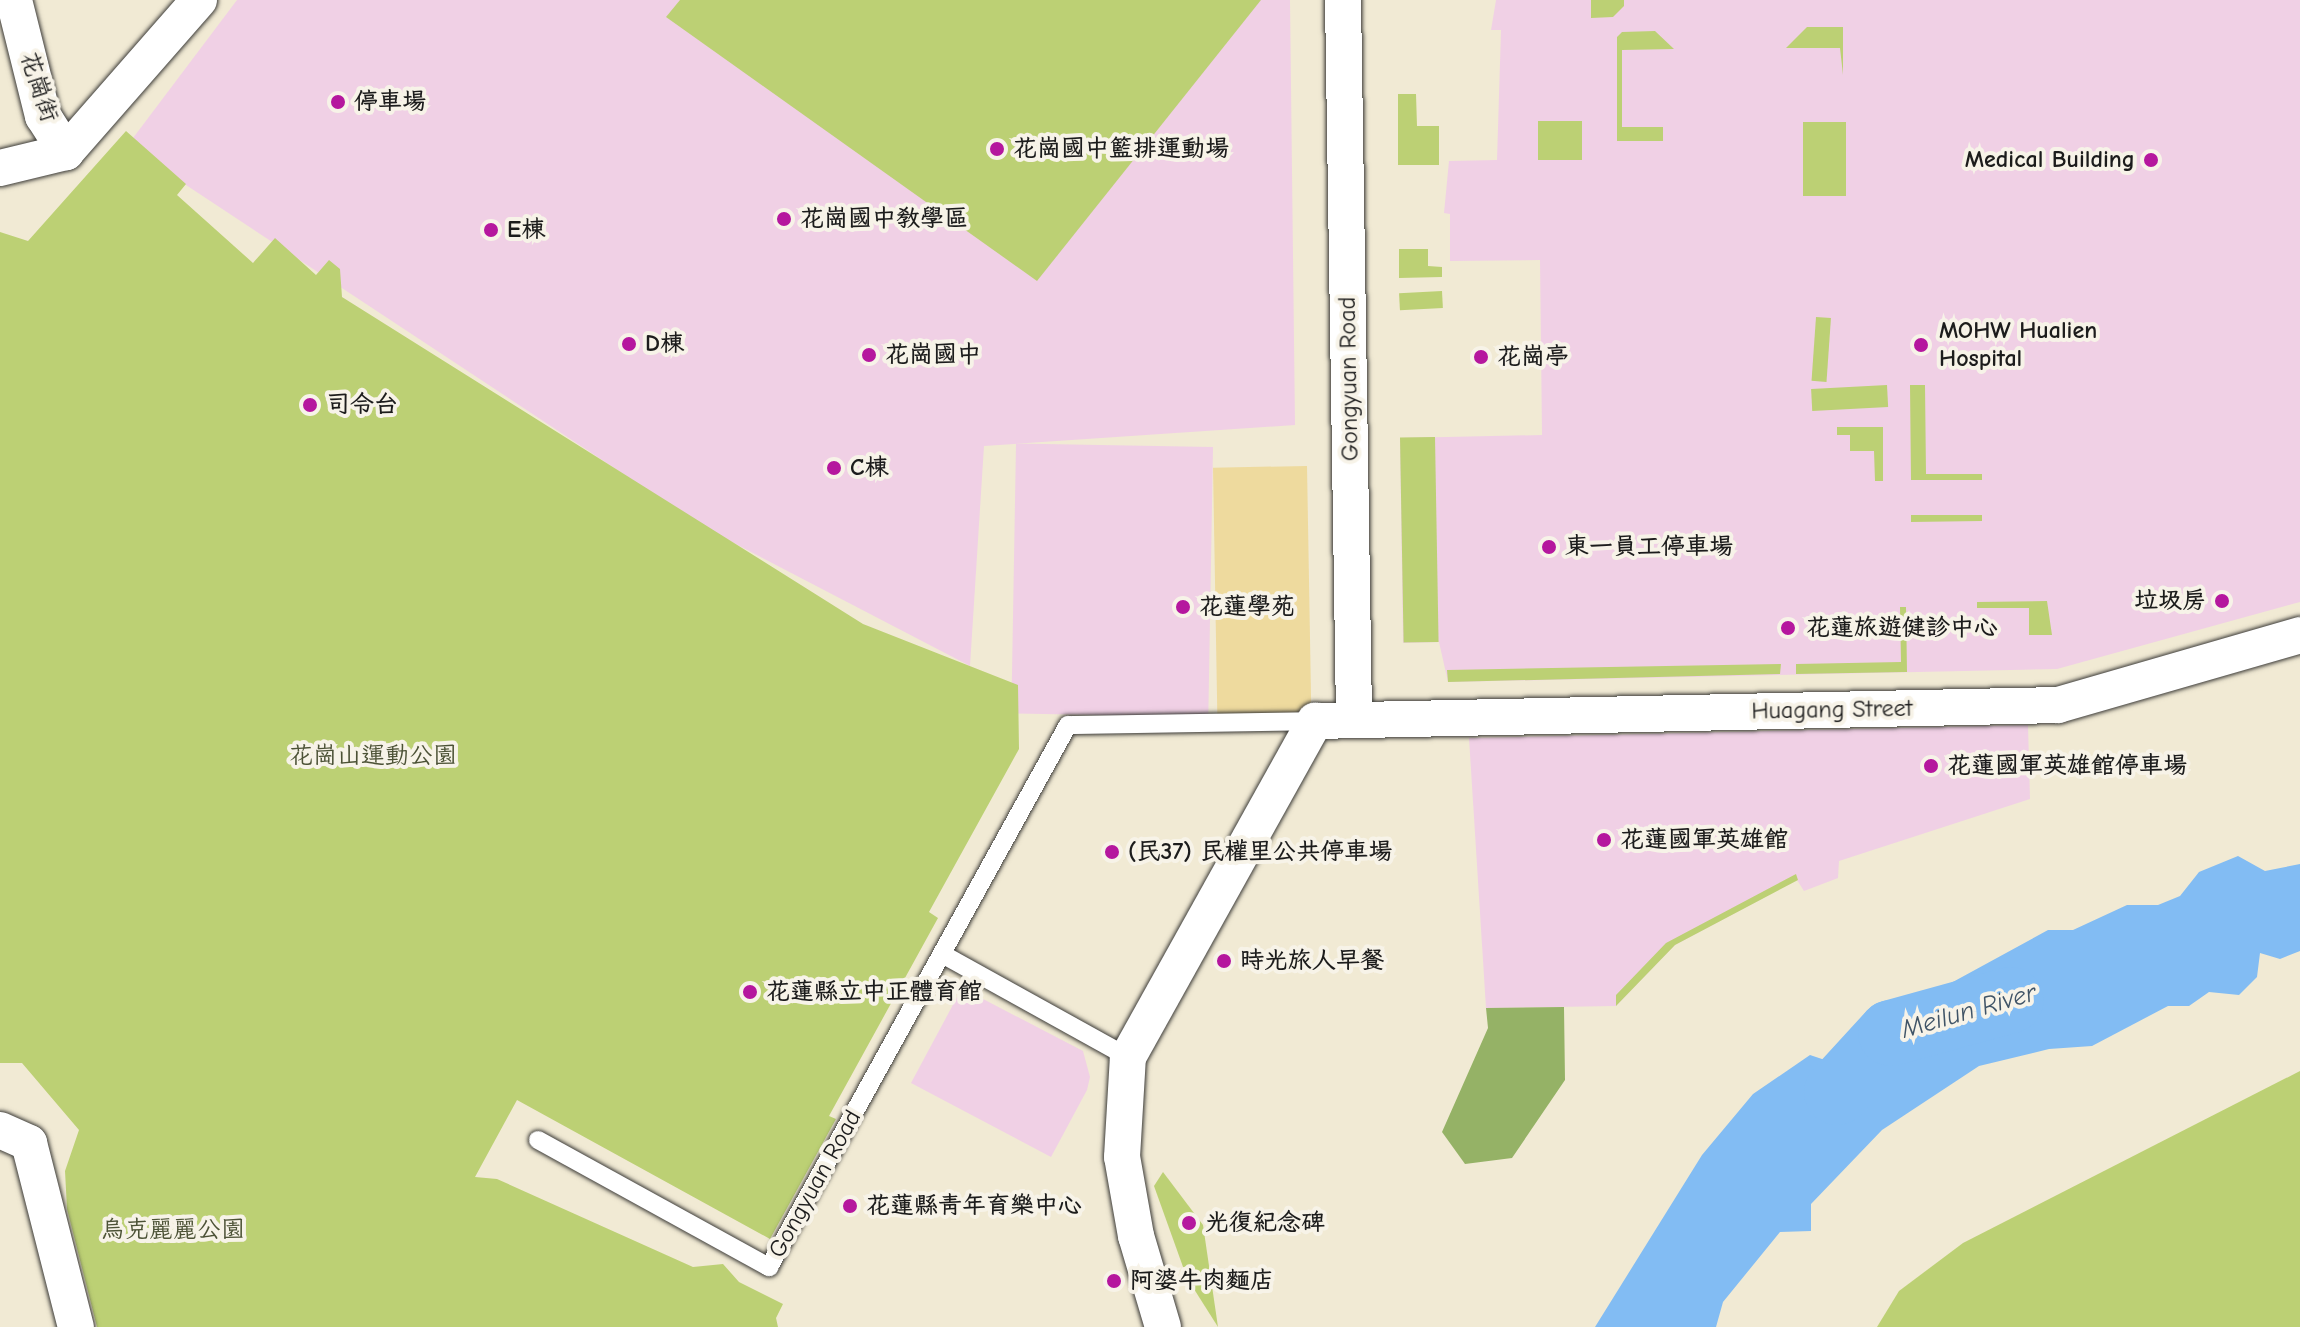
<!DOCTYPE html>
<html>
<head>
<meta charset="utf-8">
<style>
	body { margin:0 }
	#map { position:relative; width:2300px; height:1327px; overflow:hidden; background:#f1ead4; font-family:"Comic Neue","LXGW WenKai TC",sans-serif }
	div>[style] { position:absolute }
	.built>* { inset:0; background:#f0d0e5; transform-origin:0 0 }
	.green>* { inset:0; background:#bcd074; transform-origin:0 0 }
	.forest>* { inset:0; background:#95b266 }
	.sand>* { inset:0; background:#eeda9e; transform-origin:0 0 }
	.water>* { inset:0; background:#82bcf3 }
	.river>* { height:66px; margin:-33px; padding:0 33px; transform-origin:33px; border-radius:33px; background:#82bcf3 }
	.roads { filter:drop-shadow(0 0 2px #3c3b38) drop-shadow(0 0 2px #3c3b38) }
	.service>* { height:18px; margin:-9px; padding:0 9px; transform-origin:9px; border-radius:9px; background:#fff }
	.minor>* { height:36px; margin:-18px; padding:0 18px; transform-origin:18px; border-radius:18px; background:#fff }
	.dots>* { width:22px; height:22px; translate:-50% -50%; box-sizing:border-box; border:4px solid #f7f3e8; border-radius:50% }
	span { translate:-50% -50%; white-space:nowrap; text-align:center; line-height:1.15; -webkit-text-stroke:8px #f7f3e8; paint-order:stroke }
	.street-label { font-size:24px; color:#1c1c1c }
	.poi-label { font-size:24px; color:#1c1c1c; font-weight:700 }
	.left { translate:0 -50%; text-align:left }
	.right { translate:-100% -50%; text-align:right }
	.park-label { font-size:24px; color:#4c5236 }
	.water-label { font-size:26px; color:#405467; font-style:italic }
</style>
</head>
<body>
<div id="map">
	<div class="built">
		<div style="clip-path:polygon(237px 0,1290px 0,1295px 425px,984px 446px,970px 666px,705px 528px,127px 146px)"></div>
		<div style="clip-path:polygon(1496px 0,2300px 0,2300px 602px,2057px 669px,1448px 682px,1439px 642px,1403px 643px,1400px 438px,1542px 435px,1540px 260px,1450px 261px,1450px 214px,1444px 213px,1449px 161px,1497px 160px,1501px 30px,1491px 30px)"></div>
		<div style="left:1213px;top:447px;width:270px;height:197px;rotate:91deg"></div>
		<div style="clip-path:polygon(2028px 725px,2030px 799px,1839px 861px,1838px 878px,1804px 891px,1797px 880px,1675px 945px,1616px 1006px,1486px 1008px,1469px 738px)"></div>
		<div style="clip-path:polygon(962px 988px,1083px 1051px,1090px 1077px,1087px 1090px,1051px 1157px,911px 1083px)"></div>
	</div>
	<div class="green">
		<div style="clip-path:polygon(680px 0,1261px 0,1037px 281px,666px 17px)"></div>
		<div style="clip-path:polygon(1591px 0,1624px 0,1624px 6px,1613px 17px,1591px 18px)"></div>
		<div style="clip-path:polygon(1807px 27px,1843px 27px,1843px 75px,1840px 48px,1786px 48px)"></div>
		<div style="clip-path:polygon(1655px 31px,1674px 49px,1622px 50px,1622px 127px,1663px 127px,1663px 141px,1617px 141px,1617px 37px,1622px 32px)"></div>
		<div style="clip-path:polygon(1398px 94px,1416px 94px,1417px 126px,1439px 126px,1439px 165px,1398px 165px)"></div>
		<div style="left:1538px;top:121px;width:44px;height:39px"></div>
		<div style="left:1803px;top:122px;width:43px;height:74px"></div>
		<div style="clip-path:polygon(126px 131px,186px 184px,177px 195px,253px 263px,275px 238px,316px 275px,329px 260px,340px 269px,342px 297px,863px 624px,1018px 685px,1019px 749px,929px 912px,938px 918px,829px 1116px,836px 1119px,770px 1239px,517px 1100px,475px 1177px,497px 1179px,693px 1267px,723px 1264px,739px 1282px,783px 1304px,776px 1318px,778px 1327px,97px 1327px,67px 1209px,65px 1171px,79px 1130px,22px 1063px,0 1063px,0 232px,28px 241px)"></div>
		<div style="clip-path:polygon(1399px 249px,1428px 249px,1428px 266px,1442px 267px,1442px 277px,1399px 278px)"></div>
		<div style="left:1442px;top:291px;width:17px;height:43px;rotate:87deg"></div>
		<div style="left:1816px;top:317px;width:15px;height:64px;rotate:4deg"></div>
		<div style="left:1887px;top:385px;width:22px;height:76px;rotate:87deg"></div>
		<div style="clip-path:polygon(1910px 385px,1925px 385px,1926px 474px,1982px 474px,1982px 480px,1911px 480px)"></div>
		<div style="clip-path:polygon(1837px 427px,1883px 427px,1883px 481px,1875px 481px,1874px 451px,1850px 451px,1850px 435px,1837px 435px)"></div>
		<div style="left:1435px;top:437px;width:205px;height:35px;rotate:89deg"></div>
		<div style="clip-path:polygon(1911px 515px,1982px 515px,1982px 521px,1911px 522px)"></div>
		<div style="clip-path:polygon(2047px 601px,2052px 635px,2029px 635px,2029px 608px,1977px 608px,1977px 602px)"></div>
		<div style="clip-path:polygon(1900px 607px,1906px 607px,1907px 672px,1796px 674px,1796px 664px,1901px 662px)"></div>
		<div style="clip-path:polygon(1781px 664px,1780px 674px,1448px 682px,1447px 670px)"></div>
		<div style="clip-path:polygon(1796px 874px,1798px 880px,1675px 945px,1616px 1006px,1616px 995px,1666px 943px)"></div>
		<div style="clip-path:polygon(2300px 1071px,2300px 1327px,1877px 1327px,1899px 1291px,1963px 1243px)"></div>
		<div style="clip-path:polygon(1163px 1172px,1203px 1225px,1218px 1327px,1187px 1278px,1154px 1186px)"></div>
	</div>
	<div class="forest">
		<div style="clip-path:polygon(1564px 1007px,1565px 1080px,1512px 1158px,1465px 1164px,1442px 1132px,1488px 1028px,1486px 1008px)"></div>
	</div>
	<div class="sand">
		<div style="left:1307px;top:466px;width:248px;height:94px;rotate:89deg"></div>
	</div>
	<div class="water">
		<div style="clip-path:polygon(2238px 856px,2265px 871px,2300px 864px,2300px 951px,2280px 959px,2260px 953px,2257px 977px,2239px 995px,2209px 992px,2189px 1006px,2168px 1006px,2092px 1046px,2049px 1049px,1979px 1066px,1882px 1130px,1811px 1204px,1811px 1231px,1780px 1232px,1723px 1302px,1716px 1327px,1595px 1327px,1702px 1155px,1753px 1094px,1810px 1055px,1840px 1065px,1847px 1053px,1845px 1035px,1876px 1025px,1917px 1035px,1951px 983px,2048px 930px,2073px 930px,2127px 905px,2158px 905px,2180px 896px,2199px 872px)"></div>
	</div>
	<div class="river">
		<div style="left:1837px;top:1092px;width:80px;rotate:-47.5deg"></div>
		<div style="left:1891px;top:1033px;width:124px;rotate:-15.4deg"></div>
	</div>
	<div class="roads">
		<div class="service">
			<div style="left:942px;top:954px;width:213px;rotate:29deg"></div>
			<div style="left:538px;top:1140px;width:264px;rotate:28.8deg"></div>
			<div style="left:769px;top:1267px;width:619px;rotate:-61.12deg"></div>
			<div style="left:1068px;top:725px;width:247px;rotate:-0.9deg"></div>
		</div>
		<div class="minor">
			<div style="left:14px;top:0;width:120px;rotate:76deg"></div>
			<div style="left:43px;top:116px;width:43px;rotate:57.4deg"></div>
			<div style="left:1343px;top:0;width:720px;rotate:89.12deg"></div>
			<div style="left:66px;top:152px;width:202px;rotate:-48.8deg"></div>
			<div style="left:0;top:168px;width:68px;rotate:-13.6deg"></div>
			<div style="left:0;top:1130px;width:32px;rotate:24deg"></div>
			<div style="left:29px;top:1143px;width:190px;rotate:75.7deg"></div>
			<div style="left:1163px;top:1327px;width:95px;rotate:-106.5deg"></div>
			<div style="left:1136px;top:1236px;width:80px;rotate:-100deg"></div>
			<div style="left:1122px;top:1157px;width:100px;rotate:-86.6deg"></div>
			<div style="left:1128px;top:1057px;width:385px;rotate:-60.9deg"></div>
			<div style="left:1315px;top:721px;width:743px;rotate:-1.23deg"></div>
			<div style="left:2058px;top:705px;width:252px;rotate:-16.1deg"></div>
		</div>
	</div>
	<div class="dots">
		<div style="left:338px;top:102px;background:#b5179e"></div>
		<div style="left:997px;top:149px;background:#b5179e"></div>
		<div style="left:2151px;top:160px;background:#b5179e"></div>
		<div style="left:784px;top:219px;background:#b5179e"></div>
		<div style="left:491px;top:230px;background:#b5179e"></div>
		<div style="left:629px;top:344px;background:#b5179e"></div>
		<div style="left:1921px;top:345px;background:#b5179e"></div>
		<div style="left:869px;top:355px;background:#b5179e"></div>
		<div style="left:1481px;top:357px;background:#b5179e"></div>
		<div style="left:310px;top:405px;background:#b5179e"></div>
		<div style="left:834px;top:468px;background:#b5179e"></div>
		<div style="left:1549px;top:547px;background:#b5179e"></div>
		<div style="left:2222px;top:601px;background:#b5179e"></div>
		<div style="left:1183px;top:607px;background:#b5179e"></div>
		<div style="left:1788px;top:628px;background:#b5179e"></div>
		<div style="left:1931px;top:766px;background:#b5179e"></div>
		<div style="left:1604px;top:840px;background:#b5179e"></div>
		<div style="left:1112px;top:852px;background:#b5179e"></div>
		<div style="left:1224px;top:961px;background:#b5179e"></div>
		<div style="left:750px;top:992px;background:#b5179e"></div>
		<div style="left:850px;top:1206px;background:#b5179e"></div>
		<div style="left:1189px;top:1223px;background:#b5179e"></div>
		<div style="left:1114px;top:1281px;background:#b5179e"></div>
	</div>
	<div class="street-label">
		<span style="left:39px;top:87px;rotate:72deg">花崗街</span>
		<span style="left:1349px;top:379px;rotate:-91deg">Gongyuan Road</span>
		<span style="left:1832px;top:710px;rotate:-1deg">Huagang Street</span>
		<span style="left:815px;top:1184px;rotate:-61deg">Gongyuan Road</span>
	</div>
	<div class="poi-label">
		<span class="left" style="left:354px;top:102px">停車場</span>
		<span class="left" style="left:1013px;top:149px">花崗國中籃排運動場</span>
		<span class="right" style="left:2135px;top:160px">Medical Building</span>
		<span class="left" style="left:800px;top:219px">花崗國中教學區</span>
		<span class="left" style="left:507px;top:230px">E棟</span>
		<span class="left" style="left:1939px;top:345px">MOHW Hualien<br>Hospital</span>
		<span class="left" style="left:645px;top:344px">D棟</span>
		<span class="left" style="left:885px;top:355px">花崗國中</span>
		<span class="left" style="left:1497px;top:357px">花崗亭</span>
		<span class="left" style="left:326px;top:405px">司令台</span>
		<span class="left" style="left:850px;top:468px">C棟</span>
		<span class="left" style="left:1565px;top:547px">東一員工停車場</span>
		<span class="right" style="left:2206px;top:601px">垃圾房</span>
		<span class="left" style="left:1199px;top:607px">花蓮學苑</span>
		<span class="left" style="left:1806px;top:628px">花蓮旅遊健診中心</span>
		<span class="left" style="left:1947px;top:766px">花蓮國軍英雄館停車場</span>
		<span class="left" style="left:1620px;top:840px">花蓮國軍英雄館</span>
		<span class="left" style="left:1128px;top:852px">(民37) 民權里公共停車場</span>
		<span class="left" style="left:1240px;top:961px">時光旅人早餐</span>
		<span class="left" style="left:766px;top:992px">花蓮縣立中正體育館</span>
		<span class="left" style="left:866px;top:1206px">花蓮縣青年育樂中心</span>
		<span class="left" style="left:1205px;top:1223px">光復紀念碑</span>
		<span class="left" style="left:1130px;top:1281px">阿婆牛肉麵店</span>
	</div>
	<div class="park-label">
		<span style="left:373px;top:756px">花崗山運動公園</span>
		<span style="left:173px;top:1230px">烏克麗麗公園</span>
	</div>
	<div class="water-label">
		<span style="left:1969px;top:1012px;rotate:-16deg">Meilun River</span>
	</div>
</div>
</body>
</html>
